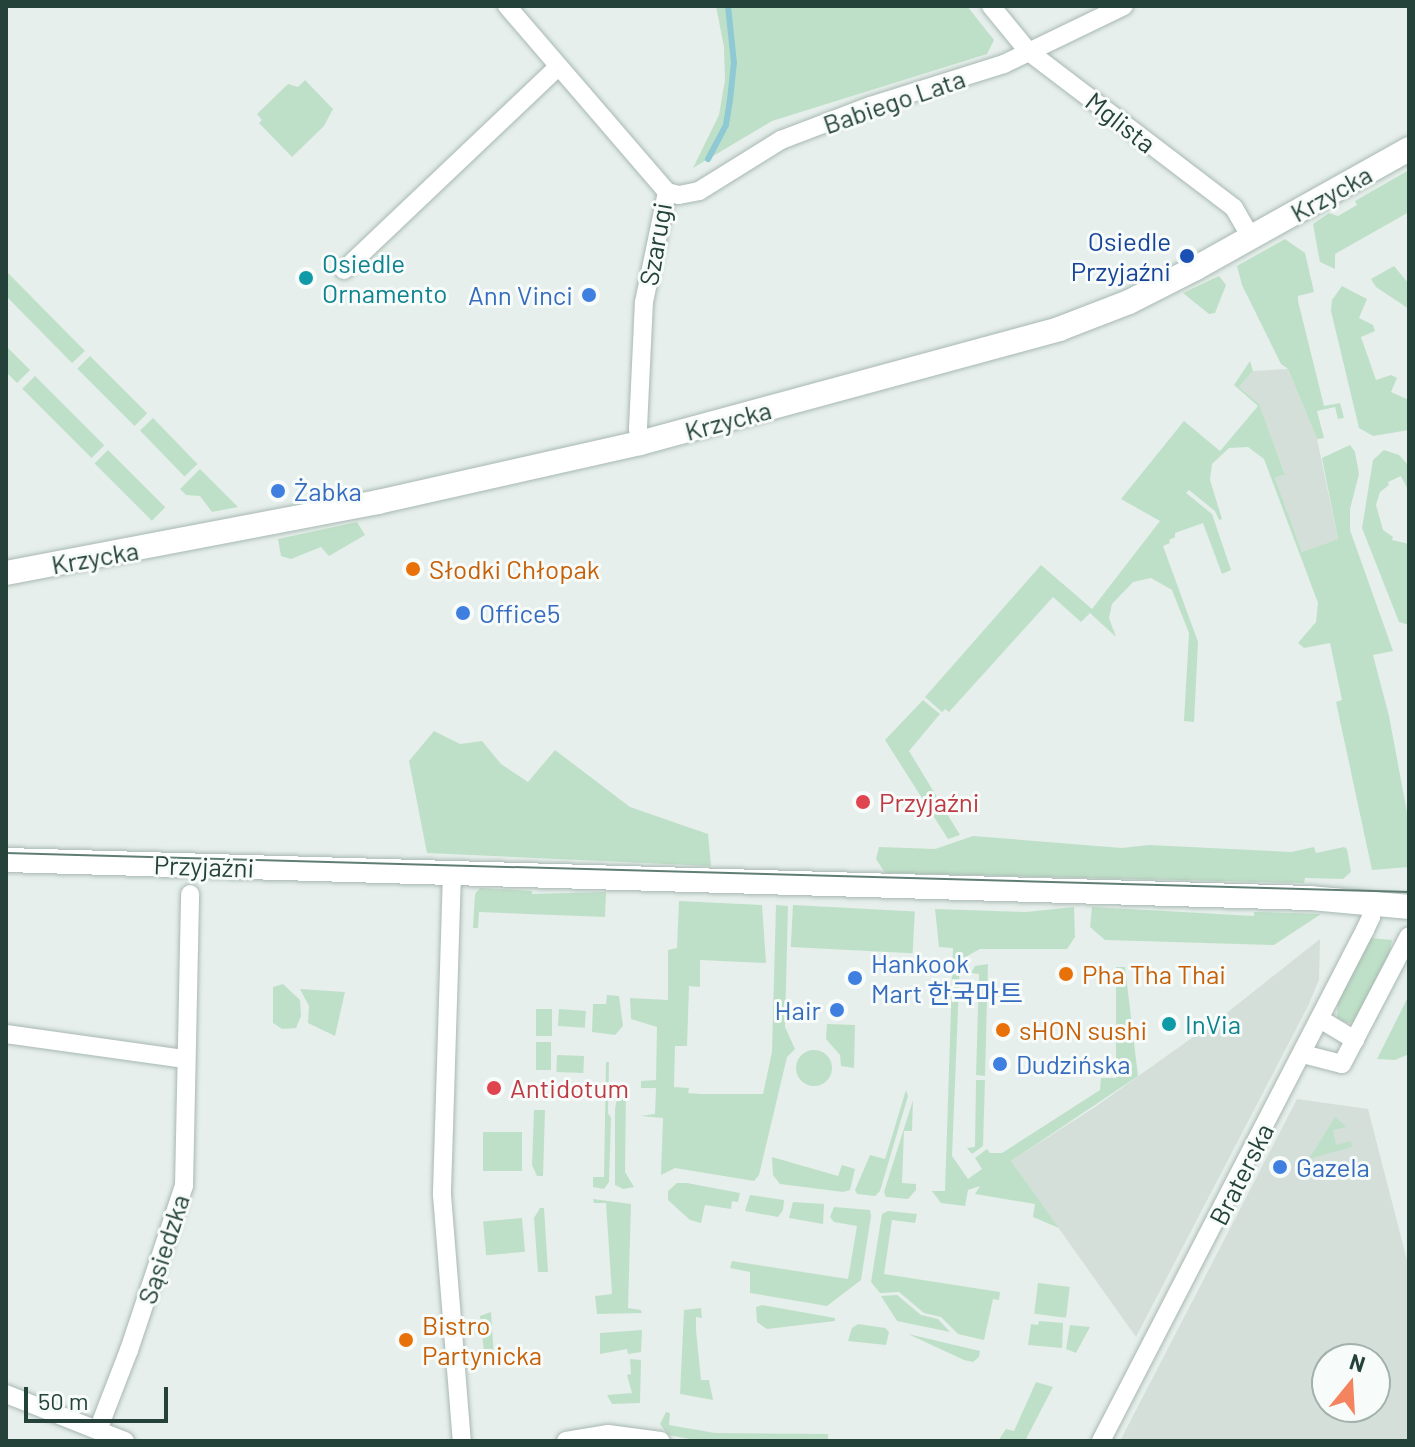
<!DOCTYPE html>
<html>
<head>
<meta charset="utf-8">
<style>
	body { margin:0 }
	#map { position:relative; width:1415px; height:1447px; overflow:hidden; background:#e6efeb; font-family:Barlow,"Noto Sans KR",sans-serif }
	div>[style] { position:absolute }
	.built>* { inset:0; background:#d4dfda }
	.green>* { inset:0; background:#bfe0c8; transform-origin:0 0 }
	.round { border-radius:50% }
	.stream>* { height:6px; margin:-3px; padding:0 3px; transform-origin:3px; border-radius:3px; background:#8ec9d4 }
	.roads { filter:drop-shadow(0 0 2px #a8b8b2) drop-shadow(0 0 2px #a8b8b2) }
	.street>* { height:18px; margin:-9px; padding:0 9px; transform-origin:9px; border-radius:9px; background:#fff }
	.secondary>* { height:24px; margin:-12px; padding:0 12px; transform-origin:12px; border-radius:12px; background:#fff }
	.tram>* { height:2px; margin:-1px; padding:0 1px; transform-origin:1px; border-radius:1px; background:#5f7d75 }
	.dots>* { width:22px; height:22px; translate:-50% -50%; box-sizing:border-box; border:4px solid #f7fbf9; border-radius:50% }
	span { translate:-50% -50%; white-space:nowrap; text-align:center; line-height:1.15; -webkit-text-stroke:6px #f7fbf9; paint-order:stroke }
	.street-label { font-size:26px; color:#24423a }
	.transit-label { font-size:26px; color:#164399 }
	.right { translate:-100% -50%; text-align:right }
	.culture-label { font-size:26px; color:#0d838f }
	.left { translate:0 -50%; text-align:left }
	.shop-label { font-size:26px; color:#366cbe }
	.food-label { font-size:26px; color:#c56008 }
	.health-label { font-size:26px; color:#be3a42 }
	.frame { position:absolute; inset:0; border:8px solid #24423a; pointer-events:none }
	.north { position:absolute; left:1311px; top:1343px; width:80px; height:80px; box-sizing:border-box; background:#f7fbf9; border:2px solid #a3b1ad; border-radius:50%; rotate:18deg; font-size:22px; font-weight:700; line-height:32px; text-align:center; color:#24423a }
	.north::after { content:''; display:block; margin:auto; width:28px; height:36px; background:#f4845f; clip-path:polygon(50% 0,100% 100%,50% 72%,0 100%) }
	.scale { position:absolute; left:24px; top:1387px; width:144px; height:36px; box-sizing:border-box; border:4px solid #24423a; border-top:0; padding-left:10px; font-size:24px; line-height:28px; white-space:nowrap; color:#24423a; -webkit-text-stroke:6px #f7fbf9; paint-order:stroke }
</style>
</head>
<body>
<div id="map">
	<div class="built">
		<div style="clip-path:polygon(1288px 369px,1317px 439px,1338px 539px,1302px 552px,1275px 478px,1285px 473px,1259px 405px,1239px 387px,1253px 371px)"></div>
		<div style="clip-path:polygon(1320px 939px,1319px 980px,1308px 1006px,1136px 1337px,1011px 1161px,1095px 1107px,1224px 1015px)"></div>
		<div style="clip-path:polygon(evenodd,1297px 1099px,1368px 1109px,1409px 1268px,1409px 1441px,1120px 1441px,1297px 1099px,1327px 1359px,1375px 1359px,1375px 1407px,1327px 1407px,1327px 1359px)"></div>
	</div>
	<div class="green">
		<div style="clip-path:polygon(716px 6px,967px 6px,994px 40px,987px 54px,772px 121px,693px 168px,719px 115px,725px 80px,724px 47px)"></div>
		<div style="clip-path:polygon(305px 80px,333px 109px,324px 126px,292px 157px,259px 123px,262px 120px,257px 114px,288px 84px,298px 87px)"></div>
		<div style="clip-path:polygon(1409px 170px,1409px 212px,1335px 254px,1335px 269px,1320px 262px,1313px 224px,1329px 213px,1338px 216px,1357px 205px,1355px 201px)"></div>
		<div style="clip-path:polygon(1285px 239px,1305px 253px,1314px 292px,1298px 296px,1298px 301px,1324px 406px,1340px 403px,1344px 418px,1338px 419px,1335px 407px,1317px 411px,1324px 438px,1317px 439px,1288px 369px,1281px 364px,1242px 285px,1237px 266px)"></div>
		<div style="clip-path:polygon(1394px 266px,1409px 284px,1409px 309px,1376px 287px,1371px 279px)"></div>
		<div style="clip-path:polygon(6px 271px,85px 351px,72px 363px,6px 296px)"></div>
		<div style="clip-path:polygon(1219px 276px,1226px 285px,1215px 313px,1209px 314px,1183px 293px)"></div>
		<div style="clip-path:polygon(1342px 286px,1367px 299px,1359px 318px,1373px 325px,1375px 331px,1361px 337px,1376px 380px,1391px 375px,1397px 378px,1391px 392px,1409px 400px,1409px 430px,1373px 436px,1359px 428px,1331px 311px,1332px 300px)"></div>
		<div style="clip-path:polygon(6px 346px,30px 370px,17px 383px,6px 372px)"></div>
		<div style="left:90px;top:356px;width:81px;height:18px;rotate:45deg"></div>
		<div style="clip-path:polygon(1250px 361px,1253px 371px,1239px 387px,1259px 404px,1285px 474px,1275px 478px,1302px 552px,1338px 539px,1322px 458px,1350px 445px,1355px 452px,1359px 474px,1350px 509px,1350px 530px,1393px 651px,1373px 655px,1389px 716px,1409px 823px,1409px 867px,1372px 870px,1336px 702px,1342px 700px,1330px 643px,1304px 648px,1298px 643px,1316px 622px,1318px 603px,1264px 459px,1248px 447px,1229px 448px,1212px 464px,1210px 480px,1222px 519px,1219px 520px,1215px 511px,1189px 490px,1186px 493px,1212px 514px,1231px 570px,1222px 574px,1203px 523px,1175px 533px,1175px 537px,1169px 540px,1170px 543px,1163px 546px,1198px 642px,1194px 722px,1184px 721px,1189px 633px,1172px 590px,1151px 578px,1133px 582px,1112px 604px,1109px 618px,1116px 637px,1090px 613px,1081px 622px,1053px 597px,949px 712px,945px 709px,942px 712px,925px 697px,1041px 565px,1092px 609px,1160px 521px,1121px 499px,1184px 421px,1220px 451px,1258px 406px,1234px 385px)"></div>
		<div style="left:35px;top:376px;width:98px;height:18px;rotate:45deg"></div>
		<div style="left:153px;top:418px;width:64px;height:18px;rotate:46deg"></div>
		<div style="left:108px;top:450px;width:81px;height:19px;rotate:45deg"></div>
		<div style="clip-path:polygon(1384px 450px,1399px 455px,1409px 466px,1408px 490px,1401px 476px,1388px 482px,1389px 485px,1380px 492px,1376px 505px,1383px 530px,1393px 537px,1392px 540px,1409px 544px,1409px 625px,1399px 622px,1362px 528px,1373px 460px)"></div>
		<div style="clip-path:polygon(200px 469px,238px 507px,212px 512px,200px 496px,186px 495px,180px 489px)"></div>
		<div style="clip-path:polygon(357px 522px,365px 535px,329px 556px,321px 547px,291px 559px,281px 556px,278px 539px)"></div>
		<div style="clip-path:polygon(923px 700px,940px 714px,909px 751px,960px 835px,948px 839px,885px 740px)"></div>
		<div style="clip-path:polygon(434px 731px,460px 744px,482px 741px,501px 764px,528px 782px,555px 750px,630px 807px,708px 834px,711px 866px,427px 853px,409px 761px)"></div>
		<div style="clip-path:polygon(973px 836px,1122px 848px,1149px 845px,1291px 852px,1314px 847px,1316px 853px,1344px 847px,1347px 849px,1351px 872px,1343px 879px,1305px 878px,1304px 883px,885px 873px,876px 859px,879px 847px,935px 849px)"></div>
		<div style="clip-path:polygon(480px 888px,532px 891px,532px 894px,606px 892px,605px 917px,479px 912px,478px 928px,473px 928px,475px 894px)"></div>
		<div style="clip-path:polygon(679px 901px,762px 905px,766px 963px,700px 960px,700px 987px,689px 986px,687px 1046px,675px 1046px,674px 1087px,689px 1088px,688px 1093px,701px 1094px,763px 1094px,772px 1052px,776px 905px,788px 906px,785px 1027px,795px 1049px,787px 1057px,759px 1175px,754px 1181px,675px 1168px,661px 1175px,663px 1118px,641px 1116px,655px 1114px,656px 1088px,641px 1088px,641px 1081px,656px 1080px,657px 1027px,631px 1019px,630px 998px,668px 1000px,668px 950px,677px 948px)"></div>
		<div style="left:793px;top:905px;width:122px;height:42px;rotate:3deg"></div>
		<div style="clip-path:polygon(1074px 907px,1075px 937px,1067px 949px,980px 949px,960px 960px,952px 1156px,968px 1179px,982px 1169px,975px 1158px,987px 1149px,990px 1153px,1002px 1153px,1100px 1090px,1101px 1078px,1116px 1078px,1116px 967px,1125px 967px,1138px 1076px,1011px 1161px,1059px 1228px,1033px 1217px,1035px 1204px,975px 1194px,980px 1186px,968px 1190px,965px 1206px,941px 1203px,932px 1191px,945px 1191px,953px 948px,939px 947px,935px 909px,1026px 912px)"></div>
		<div style="clip-path:polygon(1092px 907px,1254px 916px,1254px 912px,1321px 914px,1274px 945px,1105px 940px,1090px 927px)"></div>
		<div style="clip-path:polygon(1370px 938px,1392px 940px,1385px 971px,1356px 1022px,1347px 1023px,1337px 1018px,1338px 999px)"></div>
		<div style="clip-path:polygon(988px 964px,985px 1076px,976px 1075px,979px 974px,971px 973px,975px 966px)"></div>
		<div style="clip-path:polygon(283px 984px,300px 1000px,301px 1016px,296px 1028px,282px 1029px,273px 1023px,273px 987px)"></div>
		<div style="clip-path:polygon(300px 989px,345px 992px,335px 1036px,308px 1023px,309px 1006px)"></div>
		<div style="clip-path:polygon(607px 995px,619px 996px,623px 1026px,615px 1035px,592px 1032px,593px 1004px,606px 1004px)"></div>
		<div style="clip-path:polygon(1409px 995px,1409px 1054px,1395px 1060px,1377px 1059px)"></div>
		<div style="left:536px;top:1009px;width:16px;height:27px"></div>
		<div style="left:559px;top:1009px;width:27px;height:17px;rotate:4deg"></div>
		<div style="clip-path:polygon(827px 1024px,855px 1025px,854px 1068px,841px 1066px,840px 1055px,826px 1039px)"></div>
		<div style="left:536px;top:1042px;width:15px;height:28px"></div>
		<div class="round" style="left:796px;top:1050px;width:36px;height:36px"></div>
		<div style="left:557px;top:1055px;width:27px;height:17px;rotate:2deg"></div>
		<div style="clip-path:polygon(606px 1062px,609px 1062px,608px 1113px,611px 1118px,609px 1182px,604px 1189px,593px 1187px,593px 1177px,604px 1177px)"></div>
		<div style="clip-path:polygon(976px 1080px,985px 1080px,983px 1146px,972px 1154px,967px 1148px,975px 1147px)"></div>
		<div style="clip-path:polygon(906px 1090px,908px 1096px,880px 1191px,875px 1196px,857px 1194px,855px 1190px,870px 1155px,885px 1159px)"></div>
		<div style="clip-path:polygon(626px 1092px,625px 1172px,634px 1187px,623px 1189px,615px 1185px,615px 1109px,618px 1093px)"></div>
		<div style="clip-path:polygon(913px 1100px,912px 1131px,904px 1131px,902px 1183px,916px 1184px,916px 1190px,908px 1199px,886px 1197px,884px 1192px)"></div>
		<div style="clip-path:polygon(534px 1110px,545px 1110px,543px 1176px,537px 1176px,532px 1165px)"></div>
		<div style="clip-path:polygon(1335px 1117px,1347px 1127px,1333px 1130px,1336px 1145px,1351px 1141px,1352px 1147px,1309px 1159px)"></div>
		<div style="left:483px;top:1132px;width:39px;height:39px"></div>
		<div style="clip-path:polygon(772px 1157px,838px 1176px,842px 1165px,855px 1169px,850px 1190px,843px 1192px,780px 1184px,773px 1175px)"></div>
		<div style="clip-path:polygon(677px 1183px,687px 1183px,740px 1193px,738px 1202px,732px 1201px,731px 1209px,705px 1205px,701px 1223px,690px 1220px,668px 1200px,668px 1191px)"></div>
		<div style="clip-path:polygon(750px 1195px,784px 1200px,783px 1210px,778px 1217px,745px 1211px)"></div>
		<div style="clip-path:polygon(593px 1199px,631px 1204px,628px 1308px,641px 1310px,642px 1313px,597px 1314px,595px 1296px,612px 1294px,606px 1203px,594px 1203px)"></div>
		<div style="clip-path:polygon(793px 1202px,824px 1204px,823px 1224px,789px 1218px)"></div>
		<div style="clip-path:polygon(834px 1207px,870px 1210px,871px 1216px,861px 1280px,827px 1306px,750px 1293px,750px 1272px,730px 1268px,732px 1261px,848px 1279px,857px 1226px,834px 1222px,830px 1217px)"></div>
		<div style="clip-path:polygon(540px 1208px,544px 1208px,548px 1272px,538px 1272px,534px 1218px)"></div>
		<div style="clip-path:polygon(888px 1211px,917px 1214px,915px 1223px,892px 1220px,884px 1274px,1000px 1292px,999px 1300px,993px 1299px,984px 1340px,958px 1334px,941px 1317px,924px 1313px,899px 1292px,880px 1293px,871px 1282px,882px 1214px)"></div>
		<div style="left:522px;top:1218px;width:34px;height:39px;rotate:85deg"></div>
		<div style="left:1038px;top:1283px;width:32px;height:31px;rotate:7deg"></div>
		<div style="clip-path:polygon(897px 1295px,921px 1315px,938px 1319px,950px 1332px,897px 1321px,881px 1296px)"></div>
		<div style="clip-path:polygon(762px 1305px,835px 1318px,835px 1321px,767px 1329px,757px 1322px,756px 1307px)"></div>
		<div style="clip-path:polygon(701px 1308px,702px 1318px,696px 1317px,696px 1330px,701px 1380px,709px 1380px,713px 1400px,680px 1394px,684px 1310px)"></div>
		<div style="clip-path:polygon(491px 1312px,494px 1359px,485px 1360px,480px 1316px)"></div>
		<div style="clip-path:polygon(1039px 1321px,1063px 1323px,1062px 1348px,1028px 1345px,1031px 1324px,1038px 1325px)"></div>
		<div style="clip-path:polygon(858px 1324px,885px 1328px,889px 1332px,886px 1345px,848px 1341px,852px 1328px)"></div>
		<div style="clip-path:polygon(1070px 1325px,1090px 1327px,1076px 1353px,1066px 1349px)"></div>
		<div style="clip-path:polygon(642px 1330px,641px 1352px,628px 1354px,627px 1349px,600px 1354px,600px 1333px)"></div>
		<div style="clip-path:polygon(908px 1334px,980px 1351px,979px 1357px,973px 1362px,964px 1360px)"></div>
		<div style="clip-path:polygon(630px 1359px,641px 1360px,640px 1403px,612px 1404px,607px 1395px,632px 1393px,627px 1375px,631px 1374px)"></div>
		<div style="clip-path:polygon(1036px 1382px,1053px 1387px,1025px 1441px,998px 1441px,1006px 1429px,1014px 1431px)"></div>
		<div style="clip-path:polygon(666px 1412px,670px 1413px,669px 1425px,715px 1433px,828px 1434px,828px 1441px,701px 1441px,668px 1435px,660px 1424px)"></div>
	</div>
	<div class="stream">
		<div style="left:708px;top:159px;width:38px;rotate:-62deg"></div>
		<div style="left:726px;top:125px;width:25px;rotate:-81deg"></div>
		<div style="left:730px;top:100px;width:37px;rotate:-84deg"></div>
		<div style="left:734px;top:63px;width:57px;rotate:-96deg"></div>
	</div>
	<div class="roads">
		<div class="street">
			<div style="left:507px;top:6px;width:245px;rotate:49.3deg"></div>
			<div style="left:991px;top:6px;width:58px;rotate:50.6deg"></div>
			<div style="left:1028px;top:51px;width:259px;rotate:37.3deg"></div>
			<div style="left:1234px;top:208px;width:34px;rotate:60deg"></div>
			<div style="left:667px;top:192px;width:12px;rotate:14deg"></div>
			<div style="left:679px;top:195px;width:20px;rotate:-11deg"></div>
			<div style="left:699px;top:191px;width:97px;rotate:-31.9deg"></div>
			<div style="left:781px;top:140px;width:95px;rotate:-20.9deg"></div>
			<div style="left:870px;top:106px;width:140px;rotate:-17.4deg"></div>
			<div style="left:1004px;top:64px;width:133px;rotate:-25.8deg"></div>
			<div style="left:344px;top:270px;width:295px;rotate:-43.5deg"></div>
			<div style="left:640px;top:443px;width:15px;rotate:-98deg"></div>
			<div style="left:638px;top:428px;width:126px;rotate:-87.3deg"></div>
			<div style="left:644px;top:302px;width:112px;rotate:-78.2deg"></div>
			<div style="left:452px;top:873px;width:322px;rotate:91.8deg"></div>
			<div style="left:442px;top:1195px;width:247px;rotate:85.4deg"></div>
			<div style="left:1320px;top:1019px;width:41px;rotate:31deg"></div>
			<div style="left:6px;top:1034px;width:181px;rotate:8deg"></div>
			<div style="left:1303px;top:1054px;width:40px;rotate:14.4deg"></div>
			<div style="left:1342px;top:1064px;width:144px;rotate:-62.4deg"></div>
			<div style="left:6px;top:1394px;width:128px;rotate:21.6deg"></div>
			<div style="left:98px;top:1430px;width:86px;rotate:-68.8deg"></div>
			<div style="left:129px;top:1350px;width:173px;rotate:-71.5deg"></div>
			<div style="left:184px;top:1186px;width:292px;rotate:-88.8deg"></div>
			<div style="left:566px;top:1441px;width:43px;rotate:-9.5deg"></div>
			<div style="left:608px;top:1434px;width:53px;rotate:7.5deg"></div>
			<div style="left:1101px;top:1441px;width:575px;rotate:-62.68deg"></div>
			<div style="left:1365px;top:930px;width:14px;rotate:-65deg"></div>
			<div style="left:1371px;top:917px;width:14px;rotate:-86deg"></div>
		</div>
		<div class="secondary">
			<div style="left:6px;top:573px;width:379px;rotate:-10.8deg"></div>
			<div style="left:378px;top:502px;width:269px;rotate:-12.7deg"></div>
			<div style="left:640px;top:443px;width:434px;rotate:-15.2deg"></div>
			<div style="left:1059px;top:329px;width:75px;rotate:-21.1deg"></div>
			<div style="left:1129px;top:302px;width:75px;rotate:-26.9deg"></div>
			<div style="left:1196px;top:268px;width:244px;rotate:-29.2deg"></div>
			<div style="left:6px;top:860px;width:1305px;rotate:1.67deg"></div>
			<div style="left:1310px;top:898px;width:99px;rotate:5.2deg"></div>
		</div>
	</div>
	<div class="tram">
		<div style="left:6px;top:853px;width:1404px;rotate:1.59deg"></div>
	</div>
	<div class="dots">
		<div style="left:1187px;top:256px;background:#1a4fb4"></div>
		<div style="left:306px;top:278px;background:#0f9aa8"></div>
		<div style="left:589px;top:295px;background:#3f7fe0"></div>
		<div style="left:278px;top:491px;background:#3f7fe0"></div>
		<div style="left:413px;top:569px;background:#e8710a"></div>
		<div style="left:463px;top:613px;background:#3f7fe0"></div>
		<div style="left:863px;top:802px;background:#e0444e"></div>
		<div style="left:1066px;top:974px;background:#e8710a"></div>
		<div style="left:855px;top:978px;background:#3f7fe0"></div>
		<div style="left:837px;top:1010px;background:#3f7fe0"></div>
		<div style="left:1169px;top:1024px;background:#0f9aa8"></div>
		<div style="left:1003px;top:1030px;background:#e8710a"></div>
		<div style="left:1000px;top:1064px;background:#3f7fe0"></div>
		<div style="left:494px;top:1088px;background:#e0444e"></div>
		<div style="left:1280px;top:1167px;background:#3f7fe0"></div>
		<div style="left:406px;top:1340px;background:#e8710a"></div>
	</div>
	<div class="street-label">
		<span style="left:894px;top:101px;rotate:-19deg">Babiego Lata</span>
		<span style="left:1121px;top:122px;rotate:38deg">Mglista</span>
		<span style="left:1331px;top:193px;rotate:-29deg">Krzycka</span>
		<span style="left:655px;top:244px;rotate:-80deg">Szarugi</span>
		<span style="left:728px;top:420px;rotate:-15deg">Krzycka</span>
		<span style="left:95px;top:557px;rotate:-10deg">Krzycka</span>
		<span style="left:204px;top:866px;rotate:2deg">Przyjaźni</span>
		<span style="left:1241px;top:1174px;rotate:-63deg">Braterska</span>
		<span style="left:163px;top:1249px;rotate:-72deg">Sąsiedzka</span>
	</div>
	<div class="transit-label">
		<span class="right" style="left:1171px;top:256px">Osiedle<br>Przyjaźni</span>
	</div>
	<div class="culture-label">
		<span class="left" style="left:322px;top:278px">Osiedle<br>Ornamento</span>
		<span class="left" style="left:1185px;top:1024px">InVia</span>
	</div>
	<div class="shop-label">
		<span class="right" style="left:573px;top:295px">Ann Vinci</span>
		<span class="left" style="left:294px;top:491px">Żabka</span>
		<span class="left" style="left:479px;top:613px">Office5</span>
		<span class="left" style="left:871px;top:978px">Hankook<br>Mart 한국마트</span>
		<span class="right" style="left:821px;top:1010px">Hair</span>
		<span class="left" style="left:1016px;top:1064px">Dudzińska</span>
		<span class="left" style="left:1296px;top:1167px">Gazela</span>
	</div>
	<div class="food-label">
		<span class="left" style="left:429px;top:569px">Słodki Chłopak</span>
		<span class="left" style="left:1082px;top:974px">Pha Tha Thai</span>
		<span class="left" style="left:1019px;top:1030px">sHON sushi</span>
		<span class="left" style="left:422px;top:1340px">Bistro<br>Partynicka</span>
	</div>
	<div class="health-label">
		<span class="left" style="left:879px;top:802px">Przyjaźni</span>
		<span class="left" style="left:510px;top:1088px">Antidotum</span>
	</div>
	<div class="frame"></div>
	<div class="north">N</div>
	<div class="scale">50 m</div>
</div>
</body>
</html>
